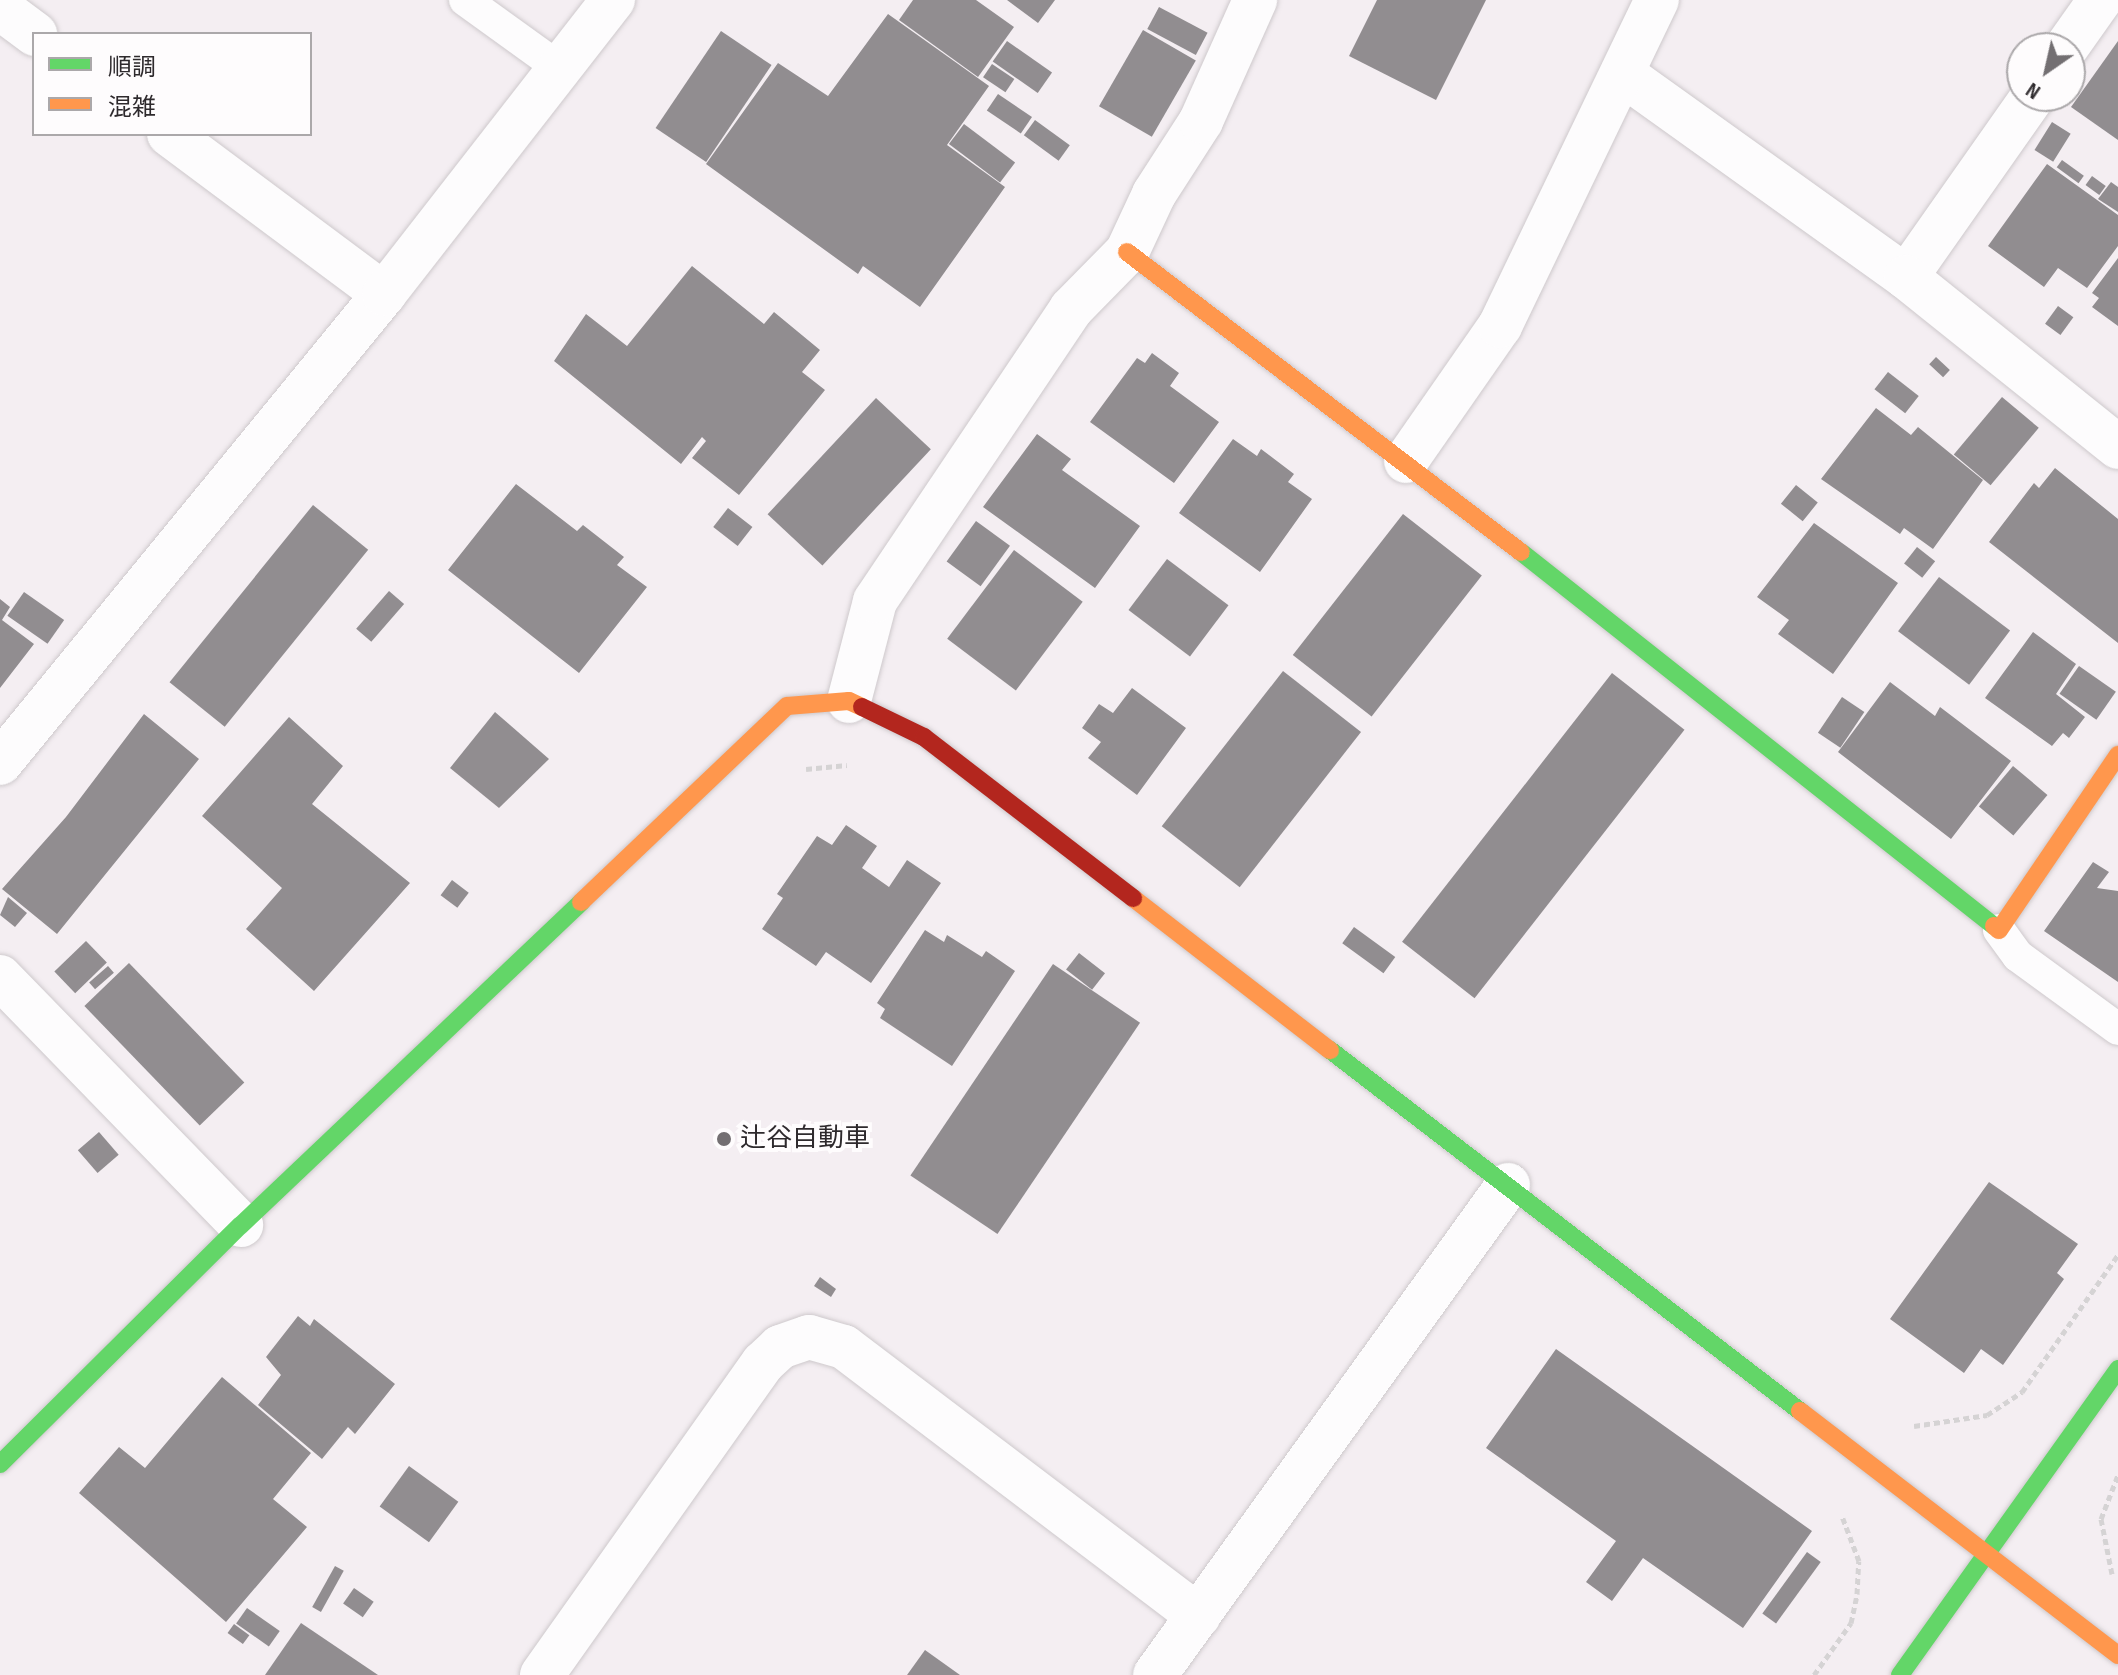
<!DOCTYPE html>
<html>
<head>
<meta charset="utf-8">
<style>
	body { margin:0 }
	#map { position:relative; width:2118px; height:1675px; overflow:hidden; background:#f4eef2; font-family:"Sofia Sans Condensed","Noto Sans JP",sans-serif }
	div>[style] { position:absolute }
	.building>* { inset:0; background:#918d90; transform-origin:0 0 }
	.path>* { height:5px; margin-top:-2.5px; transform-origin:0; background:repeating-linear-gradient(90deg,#d5d3d4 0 6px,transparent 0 10px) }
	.roads { filter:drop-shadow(0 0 2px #cec9cc) drop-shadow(0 0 2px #cec9cc) }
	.lane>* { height:32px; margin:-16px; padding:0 16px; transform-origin:16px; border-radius:16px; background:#fdfcfd }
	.street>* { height:44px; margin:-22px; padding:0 22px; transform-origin:22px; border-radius:22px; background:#fdfcfd }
	.fast>* { height:18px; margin:-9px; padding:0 9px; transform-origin:9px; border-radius:9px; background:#63d668 }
	.slow>* { height:18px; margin:-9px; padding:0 9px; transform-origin:9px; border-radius:9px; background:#ff974d }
	.jam>* { height:18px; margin:-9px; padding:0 9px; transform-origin:9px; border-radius:9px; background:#b3261e }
	.dots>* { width:22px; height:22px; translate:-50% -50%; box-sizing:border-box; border:4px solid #fefcfd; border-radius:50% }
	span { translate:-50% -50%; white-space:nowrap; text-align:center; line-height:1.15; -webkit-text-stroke:8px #fefcfd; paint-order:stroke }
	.poi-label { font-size:26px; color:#2e2a2d }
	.left { translate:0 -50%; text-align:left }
	.legend { position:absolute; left:32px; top:32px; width:280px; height:104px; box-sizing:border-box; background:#fefcfd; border:2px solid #aba8aa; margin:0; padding:10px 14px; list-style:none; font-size:24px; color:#2e2a2d }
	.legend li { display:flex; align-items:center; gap:16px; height:40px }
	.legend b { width:40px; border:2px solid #aba8aa }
	.north { position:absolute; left:2006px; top:32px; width:80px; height:80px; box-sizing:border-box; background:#fefcfd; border:2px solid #aba8aa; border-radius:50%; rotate:214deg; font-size:22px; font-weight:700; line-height:32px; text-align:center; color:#2e2a2d }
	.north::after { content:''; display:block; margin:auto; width:28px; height:36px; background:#736f72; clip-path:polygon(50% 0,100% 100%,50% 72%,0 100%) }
</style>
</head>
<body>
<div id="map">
	<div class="building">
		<div style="clip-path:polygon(913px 0,976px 0,1014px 27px,978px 77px,899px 20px)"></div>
		<div style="clip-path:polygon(1007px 0,1055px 0,1038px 23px)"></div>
		<div style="clip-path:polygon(1377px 0,1486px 0,1436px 100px,1349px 56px)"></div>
		<div style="left:1159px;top:7px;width:55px;height:25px;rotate:28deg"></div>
		<div style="clip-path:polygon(888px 14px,989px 86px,947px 145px,1005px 187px,920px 307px,863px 266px,858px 274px,706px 164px,778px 63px,828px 96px)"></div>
		<div style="left:1143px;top:30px;width:61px;height:88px;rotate:30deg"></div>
		<div style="left:721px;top:31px;width:61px;height:117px;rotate:34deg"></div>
		<div style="left:1007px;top:41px;width:55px;height:25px;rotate:35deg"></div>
		<div style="clip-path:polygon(2118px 41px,2118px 140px,2071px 107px)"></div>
		<div style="left:992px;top:64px;width:27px;height:16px;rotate:34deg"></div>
		<div style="left:998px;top:94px;width:41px;height:20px;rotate:34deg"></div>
		<div style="left:1035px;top:120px;width:43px;height:19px;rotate:36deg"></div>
		<div style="left:2052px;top:122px;width:22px;height:33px;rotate:32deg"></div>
		<div style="left:964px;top:124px;width:64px;height:25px;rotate:37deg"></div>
		<div style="left:2062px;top:160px;width:27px;height:9px;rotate:36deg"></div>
		<div style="clip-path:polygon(2047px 164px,2118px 215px,2118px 246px,2087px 288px,2058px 268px,2044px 287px,1988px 246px)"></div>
		<div style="left:2092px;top:176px;width:17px;height:11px;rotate:36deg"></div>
		<div style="clip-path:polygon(2111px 182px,2118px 187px,2118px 212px,2098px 199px)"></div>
		<div style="clip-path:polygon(2118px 258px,2118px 326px,2092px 307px,2099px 298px,2092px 293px)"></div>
		<div style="clip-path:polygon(692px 266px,764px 324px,774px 312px,820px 350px,802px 372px,825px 390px,739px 495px,692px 458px,706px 441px,702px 437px,681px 464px,554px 361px,586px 314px,627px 346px)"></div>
		<div style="left:2058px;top:306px;width:19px;height:22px;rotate:36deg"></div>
		<div style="clip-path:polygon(1152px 353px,1179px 373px,1170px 386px,1219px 422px,1174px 483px,1090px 422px,1137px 358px,1145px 363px)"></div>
		<div style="left:1936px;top:357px;width:19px;height:10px;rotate:43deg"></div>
		<div style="left:1888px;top:372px;width:39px;height:22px;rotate:38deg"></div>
		<div style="left:2002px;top:397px;width:48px;height:75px;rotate:40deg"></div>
		<div style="left:876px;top:398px;width:75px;height:159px;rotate:43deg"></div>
		<div style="clip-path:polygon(1876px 408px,1911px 435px,1918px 427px,1983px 480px,1933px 549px,1904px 528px,1900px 534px,1821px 479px)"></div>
		<div style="clip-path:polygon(1037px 434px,1071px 459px,1062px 470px,1140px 526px,1095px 588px,983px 507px)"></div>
		<div style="clip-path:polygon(1233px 439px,1257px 456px,1261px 449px,1294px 474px,1288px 482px,1312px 499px,1260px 572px,1179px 513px)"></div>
		<div style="clip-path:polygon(2055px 468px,2118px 519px,2118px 643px,1989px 542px,2034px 483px,2039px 488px)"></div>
		<div style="clip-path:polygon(516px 484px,577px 531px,583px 525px,624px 557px,617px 565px,647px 587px,579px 673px,448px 570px)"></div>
		<div style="left:1796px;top:485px;width:28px;height:24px;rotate:39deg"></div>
		<div style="left:313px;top:505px;width:71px;height:228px;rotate:39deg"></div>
		<div style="left:728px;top:508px;width:31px;height:24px;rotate:38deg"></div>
		<div style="left:1403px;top:514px;width:100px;height:179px;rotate:38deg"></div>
		<div style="left:976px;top:521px;width:42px;height:50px;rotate:36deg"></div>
		<div style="clip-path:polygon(1814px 523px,1898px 583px,1833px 674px,1778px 634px,1789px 620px,1757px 597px)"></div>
		<div style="left:1917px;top:547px;width:23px;height:21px;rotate:38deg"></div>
		<div style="left:1014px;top:550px;width:86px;height:111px;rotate:37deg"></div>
		<div style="left:1167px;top:559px;width:77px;height:64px;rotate:37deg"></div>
		<div style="left:1939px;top:577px;width:89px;height:68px;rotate:37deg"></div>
		<div style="left:389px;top:591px;width:20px;height:50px;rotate:41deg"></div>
		<div style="left:24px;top:592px;width:49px;height:29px;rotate:35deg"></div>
		<div style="clip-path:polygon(0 599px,10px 607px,2px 620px,34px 644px,0 688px)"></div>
		<div style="clip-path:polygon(2033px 632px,2076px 664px,2056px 694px,2085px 717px,2069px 738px,2063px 733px,2052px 746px,1985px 698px)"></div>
		<div style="left:2079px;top:666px;width:45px;height:34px;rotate:35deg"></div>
		<div style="left:1283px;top:671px;width:99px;height:197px;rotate:38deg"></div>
		<div style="left:1612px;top:673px;width:92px;height:341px;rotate:38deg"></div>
		<div style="clip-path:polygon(1890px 682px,1935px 716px,1940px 707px,2011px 761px,1951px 839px,1838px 752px)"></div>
		<div style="clip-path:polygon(1132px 688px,1186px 728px,1137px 795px,1088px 758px,1101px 742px,1082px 728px,1099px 704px,1113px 713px)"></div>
		<div style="left:1842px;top:697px;width:27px;height:43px;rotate:34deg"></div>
		<div style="clip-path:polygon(495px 712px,549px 759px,499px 808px,450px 768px)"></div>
		<div style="clip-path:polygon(144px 714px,199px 759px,57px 934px,2px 889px,66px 817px)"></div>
		<div style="clip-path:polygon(289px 717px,343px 766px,312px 804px,410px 883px,314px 991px,246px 929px,282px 888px,202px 816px)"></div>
		<div style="left:2013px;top:766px;width:45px;height:53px;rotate:40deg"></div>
		<div style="clip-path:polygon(846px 825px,877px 846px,862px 868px,889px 887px,907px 860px,941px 883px,871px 983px,826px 952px,816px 966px,762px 929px,783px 898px,777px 894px,817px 836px,832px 845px)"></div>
		<div style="clip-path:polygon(2093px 862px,2109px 872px,2097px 888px,2118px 891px,2118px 982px,2044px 931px)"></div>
		<div style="left:452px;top:880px;width:21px;height:19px;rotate:37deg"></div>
		<div style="clip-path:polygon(8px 897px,27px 913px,15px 927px,0 915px)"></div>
		<div style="left:1354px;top:927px;width:51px;height:20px;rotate:36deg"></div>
		<div style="clip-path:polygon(925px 930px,944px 942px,947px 935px,982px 957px,986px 951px,1015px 971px,952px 1066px,880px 1018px,885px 1009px,877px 1003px)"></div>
		<div style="left:86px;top:941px;width:30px;height:44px;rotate:46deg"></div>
		<div style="left:1079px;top:953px;width:33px;height:21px;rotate:38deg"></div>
		<div style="left:129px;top:963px;width:166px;height:62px;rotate:46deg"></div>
		<div style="left:1053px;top:964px;width:105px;height:255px;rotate:34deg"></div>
		<div style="left:108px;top:966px;width:9px;height:25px;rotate:49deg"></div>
		<div style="left:99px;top:1132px;width:30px;height:28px;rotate:49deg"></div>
		<div style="clip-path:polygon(1989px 1182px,2078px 1244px,2057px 1273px,2064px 1279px,2003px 1365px,1981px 1349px,1964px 1373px,1890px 1319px)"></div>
		<div style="clip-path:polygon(820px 1277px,836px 1289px,831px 1297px,814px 1286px)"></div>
		<div style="clip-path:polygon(298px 1316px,310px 1326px,314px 1319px,395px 1384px,355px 1434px,348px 1427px,322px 1459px,258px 1405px,281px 1375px,266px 1357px)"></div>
		<div style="clip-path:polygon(1556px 1349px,1812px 1531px,1743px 1628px,1643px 1558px,1612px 1601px,1586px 1582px,1616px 1541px,1486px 1448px)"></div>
		<div style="clip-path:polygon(222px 1377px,311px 1453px,273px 1499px,307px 1527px,226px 1622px,79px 1493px,119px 1447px,145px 1468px)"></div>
		<div style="left:409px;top:1466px;width:61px;height:50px;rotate:36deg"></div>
		<div style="left:1807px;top:1552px;width:17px;height:76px;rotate:36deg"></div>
		<div style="left:335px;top:1566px;width:10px;height:47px;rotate:29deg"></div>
		<div style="left:354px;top:1588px;width:24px;height:19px;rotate:35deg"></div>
		<div style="left:247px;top:1608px;width:40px;height:19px;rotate:35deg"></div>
		<div style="clip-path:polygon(301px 1623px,378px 1675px,265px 1675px)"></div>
		<div style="left:234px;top:1624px;width:19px;height:11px;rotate:36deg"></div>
		<div style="clip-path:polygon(925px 1650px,960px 1675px,907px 1675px)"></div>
	</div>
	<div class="path">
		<div style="left:806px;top:769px;width:41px;rotate:-5.6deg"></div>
		<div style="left:1914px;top:1426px;width:74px;rotate:-8.6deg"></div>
		<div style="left:1987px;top:1415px;width:42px;rotate:-33.3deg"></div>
		<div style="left:2022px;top:1392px;width:167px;rotate:-55deg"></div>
		<div style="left:2112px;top:1574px;width:56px;rotate:-101.3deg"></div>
		<div style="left:2101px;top:1519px;width:47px;rotate:-68.9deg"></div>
		<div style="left:1814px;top:1675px;width:64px;rotate:-54.6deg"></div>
		<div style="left:1851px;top:1623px;width:30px;rotate:-78deg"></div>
		<div style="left:1857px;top:1594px;width:33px;rotate:-87deg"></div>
		<div style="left:1859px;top:1561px;width:48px;rotate:-110.7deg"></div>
	</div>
	<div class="roads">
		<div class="lane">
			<div style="left:465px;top:0;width:120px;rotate:35.8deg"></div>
			<div style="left:1999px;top:930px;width:32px;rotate:54deg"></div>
			<div style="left:2018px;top:956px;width:124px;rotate:36.1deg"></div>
		</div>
		<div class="street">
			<div style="left:0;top:8px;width:44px;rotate:36.6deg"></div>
			<div style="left:2066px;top:48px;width:59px;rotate:-54.7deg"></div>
			<div style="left:1624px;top:75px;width:347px;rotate:35.6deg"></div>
			<div style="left:1906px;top:277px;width:221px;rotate:-54.9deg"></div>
			<div style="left:169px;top:134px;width:268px;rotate:36.7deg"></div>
			<div style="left:1906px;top:277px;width:272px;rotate:38.7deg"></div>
			<div style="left:1406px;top:461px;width:165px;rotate:-55.2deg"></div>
			<div style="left:1500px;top:326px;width:362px;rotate:-64.3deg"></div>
			<div style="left:849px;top:701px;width:103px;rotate:-75.4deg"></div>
			<div style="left:875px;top:601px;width:352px;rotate:-56.1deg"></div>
			<div style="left:1071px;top:309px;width:80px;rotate:-45.5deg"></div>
			<div style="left:1127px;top:252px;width:64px;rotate:-65deg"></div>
			<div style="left:1154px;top:194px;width:87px;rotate:-57.2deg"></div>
			<div style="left:1201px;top:121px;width:133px;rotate:-65.9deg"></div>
			<div style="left:0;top:763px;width:606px;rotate:-50.69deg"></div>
			<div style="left:384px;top:294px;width:373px;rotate:-52.1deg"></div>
			<div style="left:0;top:977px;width:346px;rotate:45.8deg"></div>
			<div style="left:542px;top:1675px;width:382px;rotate:-54.7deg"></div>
			<div style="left:763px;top:1363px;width:23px;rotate:-43deg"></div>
			<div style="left:780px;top:1347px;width:31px;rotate:-19deg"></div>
			<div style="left:809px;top:1337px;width:36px;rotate:16deg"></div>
			<div style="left:844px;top:1347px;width:445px;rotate:37.2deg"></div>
			<div style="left:1155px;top:1675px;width:604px;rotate:-54.23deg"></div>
		</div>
		<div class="fast">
			<div style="left:1521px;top:552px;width:603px;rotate:38.33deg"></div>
			<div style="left:1330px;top:1050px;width:593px;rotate:37.53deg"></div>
			<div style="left:0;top:1464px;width:339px;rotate:-44.8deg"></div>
			<div style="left:241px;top:1225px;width:469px;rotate:-43.5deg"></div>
			<div style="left:1900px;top:1675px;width:376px;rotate:-54.5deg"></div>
		</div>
		<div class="slow">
			<div style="left:1127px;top:252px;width:495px;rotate:37.3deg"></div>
			<div style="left:1133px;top:898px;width:249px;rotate:37.7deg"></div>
			<div style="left:581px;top:902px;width:284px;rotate:-43.6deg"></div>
			<div style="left:787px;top:706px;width:62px;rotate:-4.6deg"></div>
			<div style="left:849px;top:701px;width:14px;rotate:25deg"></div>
			<div style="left:1994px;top:926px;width:6px;rotate:39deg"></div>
			<div style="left:1999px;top:930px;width:212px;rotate:-55.8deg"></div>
			<div style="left:1800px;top:1411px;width:401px;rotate:37.5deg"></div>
		</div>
		<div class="jam">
			<div style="left:862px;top:707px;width:69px;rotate:25.8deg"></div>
			<div style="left:924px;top:737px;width:264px;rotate:37.6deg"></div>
		</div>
	</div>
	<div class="dots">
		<div style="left:724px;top:1139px;background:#736f72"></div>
	</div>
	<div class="poi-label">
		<span class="left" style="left:740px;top:1139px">辻谷自動車</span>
	</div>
	<ul class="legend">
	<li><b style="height:10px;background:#63d668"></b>順調</li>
	<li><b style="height:10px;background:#ff974d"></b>混雑</li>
	</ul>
	<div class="north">N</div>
</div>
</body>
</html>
